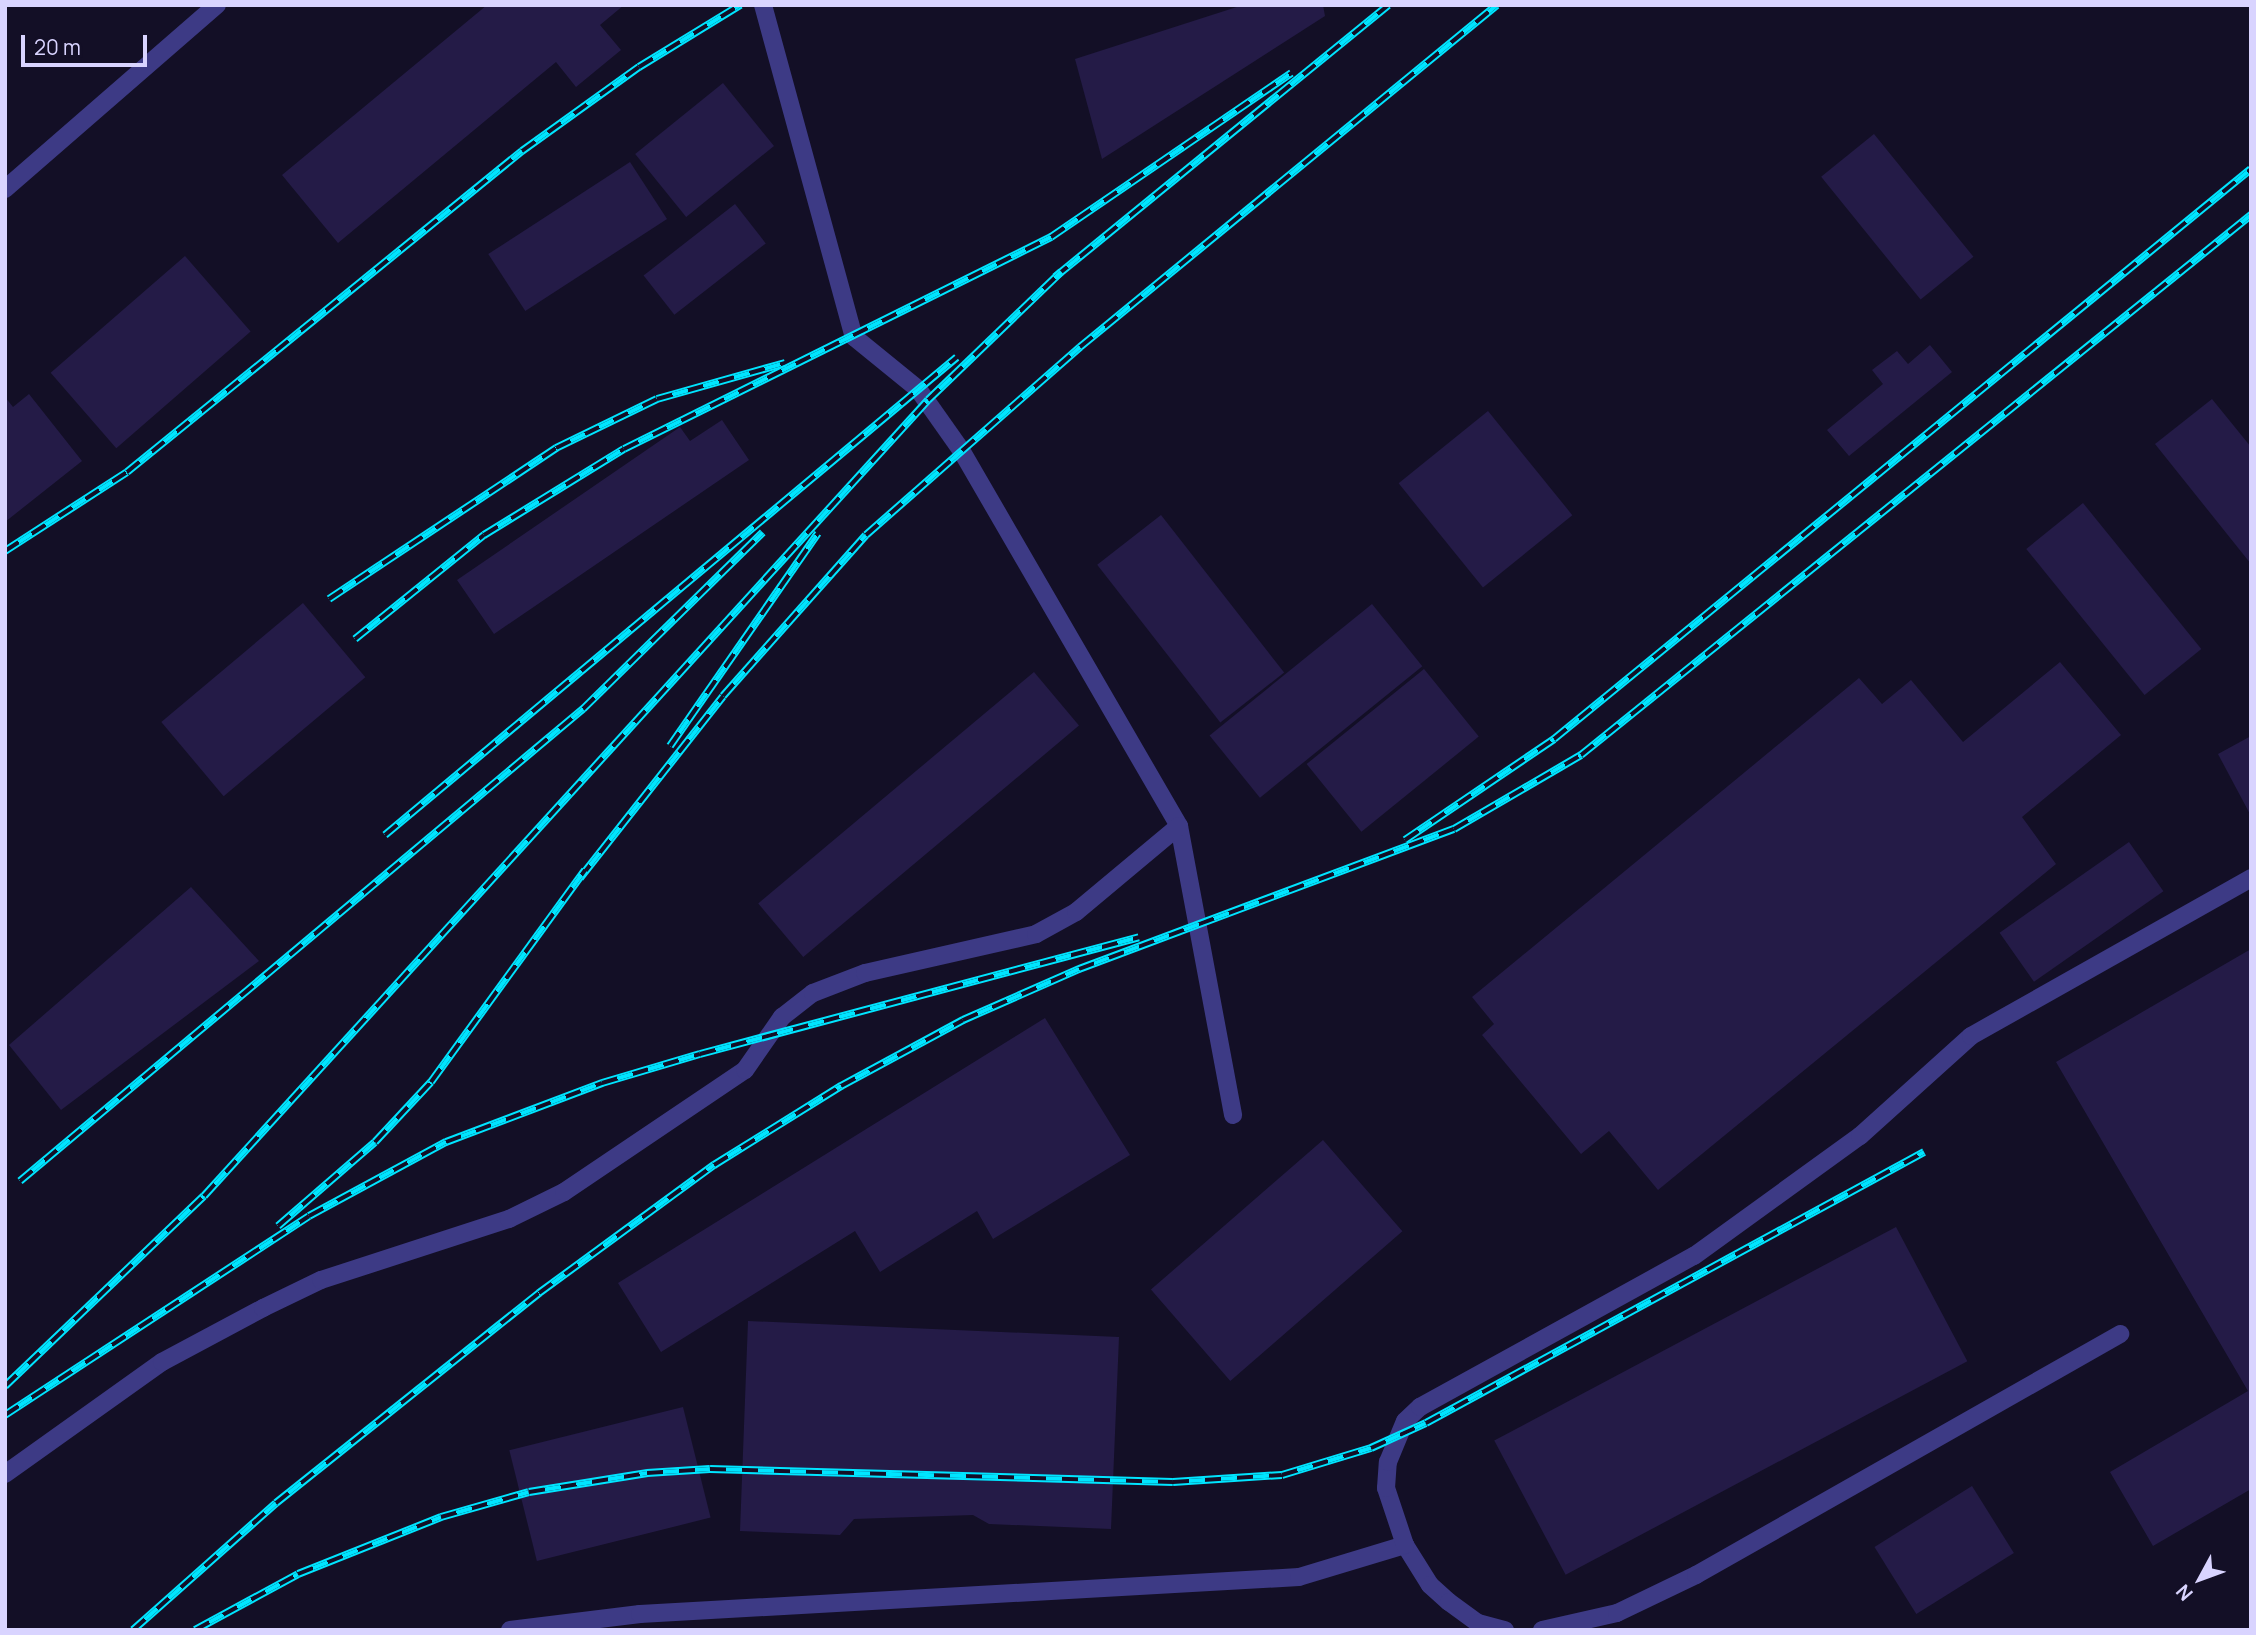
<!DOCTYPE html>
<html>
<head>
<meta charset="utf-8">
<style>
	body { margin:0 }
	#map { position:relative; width:2256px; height:1635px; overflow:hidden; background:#130f26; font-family:Manrope,sans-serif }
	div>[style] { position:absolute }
	.building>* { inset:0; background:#241b47; transform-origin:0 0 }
	.service>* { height:18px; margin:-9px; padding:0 9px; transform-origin:9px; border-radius:9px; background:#3d3a85 }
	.minor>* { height:18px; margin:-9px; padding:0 9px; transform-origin:9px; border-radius:9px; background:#3d3a85 }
	.rail>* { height:8px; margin-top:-4px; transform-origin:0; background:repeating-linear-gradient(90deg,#130f26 0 16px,#00e5ff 0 32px); box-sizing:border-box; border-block:2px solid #00e5ff }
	span { translate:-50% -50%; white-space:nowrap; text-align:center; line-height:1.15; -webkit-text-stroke:5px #130f26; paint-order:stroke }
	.frame { position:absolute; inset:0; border:7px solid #d9d4ff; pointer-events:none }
	.north { position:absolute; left:2165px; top:1544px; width:70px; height:70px; -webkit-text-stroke:5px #130f26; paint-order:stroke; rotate:229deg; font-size:19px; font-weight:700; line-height:28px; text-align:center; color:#d9d4ff }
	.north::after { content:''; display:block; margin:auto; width:24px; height:32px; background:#d9d4ff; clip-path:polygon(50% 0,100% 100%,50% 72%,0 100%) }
	.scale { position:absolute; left:21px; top:35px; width:126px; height:32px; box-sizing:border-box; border:4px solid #d9d4ff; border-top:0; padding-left:9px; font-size:21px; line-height:24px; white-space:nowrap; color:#d9d4ff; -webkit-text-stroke:5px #130f26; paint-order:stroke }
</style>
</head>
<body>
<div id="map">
	<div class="building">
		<div style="clip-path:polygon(487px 5px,624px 5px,600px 25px,621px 50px,576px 87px,556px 62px,338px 243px,282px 175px)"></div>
		<div style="clip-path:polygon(1243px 5px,1323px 5px,1325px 16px,1102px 159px,1075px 59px)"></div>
		<div style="left:723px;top:83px;width:81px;height:113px;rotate:51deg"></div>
		<div style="left:1874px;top:134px;width:158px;height:68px;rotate:51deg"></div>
		<div style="left:630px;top:162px;width:68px;height:169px;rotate:57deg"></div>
		<div style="left:735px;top:204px;width:50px;height:116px;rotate:52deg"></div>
		<div style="left:185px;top:256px;width:100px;height:178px;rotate:49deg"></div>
		<div style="clip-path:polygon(1930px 345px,1952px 372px,1849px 456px,1827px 430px,1883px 384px,1872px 370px,1897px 351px,1908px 364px)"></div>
		<div style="clip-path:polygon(29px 394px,82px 461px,5px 522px,5px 397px,13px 407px)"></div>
		<div style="clip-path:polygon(2212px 399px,2251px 447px,2251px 564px,2155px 444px)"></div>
		<div style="left:1488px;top:411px;width:134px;height:115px;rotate:51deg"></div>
		<div style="clip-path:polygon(722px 420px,749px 460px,494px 634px,457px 580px,680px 427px,690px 441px)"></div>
		<div style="left:2083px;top:503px;width:188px;height:73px;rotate:51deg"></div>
		<div style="left:1161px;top:515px;width:200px;height:81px;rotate:52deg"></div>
		<div style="left:303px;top:603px;width:97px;height:185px;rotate:50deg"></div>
		<div style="left:1372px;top:604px;width:80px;height:209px;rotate:51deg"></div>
		<div style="clip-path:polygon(2060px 662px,2121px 735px,2022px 817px,2056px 864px,1658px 1190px,1609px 1131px,1581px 1154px,1482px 1035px,1494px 1024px,1472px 997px,1859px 678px,1882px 704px,1911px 680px,1963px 742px)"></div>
		<div style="left:1424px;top:669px;width:87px;height:151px;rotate:51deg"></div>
		<div style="left:1034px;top:672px;width:70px;height:360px;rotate:50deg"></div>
		<div style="clip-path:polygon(2251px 736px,2251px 816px,2218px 754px)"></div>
		<div style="left:2129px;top:842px;width:60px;height:158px;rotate:55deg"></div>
		<div style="clip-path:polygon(191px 887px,259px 961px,61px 1110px,9px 1045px)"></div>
		<div style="clip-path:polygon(2251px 949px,2251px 1489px,2153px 1546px,2110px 1472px,2248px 1391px,2056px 1062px)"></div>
		<div style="clip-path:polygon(1045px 1018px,1130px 1155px,993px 1239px,977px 1211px,880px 1272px,855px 1231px,661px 1352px,618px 1283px)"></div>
		<div style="left:1323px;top:1140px;width:121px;height:228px;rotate:49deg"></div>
		<div style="left:1896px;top:1227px;width:152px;height:455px;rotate:62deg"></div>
		<div style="clip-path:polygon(748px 1321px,1119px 1337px,1111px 1529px,989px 1524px,973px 1515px,854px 1519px,840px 1535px,740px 1531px)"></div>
		<div style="left:683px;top:1407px;width:114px;height:179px;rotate:76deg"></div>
		<div style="left:1972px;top:1486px;width:79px;height:115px;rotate:58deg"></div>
	</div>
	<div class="service">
		<div style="left:763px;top:5px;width:344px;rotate:74.7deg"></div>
		<div style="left:854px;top:337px;width:82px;rotate:39.1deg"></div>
		<div style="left:918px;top:389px;width:75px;rotate:54.8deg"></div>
		<div style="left:961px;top:450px;width:435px;rotate:59.9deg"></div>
		<div style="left:1179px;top:826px;width:294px;rotate:79.4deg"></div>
		<div style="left:5px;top:1474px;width:193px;rotate:-35.5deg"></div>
		<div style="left:162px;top:1362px;width:115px;rotate:-28.1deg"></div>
		<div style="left:263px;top:1308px;width:64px;rotate:-25.8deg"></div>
		<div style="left:321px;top:1280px;width:198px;rotate:-18deg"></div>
		<div style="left:509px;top:1219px;width:61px;rotate:-26.1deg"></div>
		<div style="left:564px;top:1192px;width:218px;rotate:-34deg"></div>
		<div style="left:745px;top:1070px;width:65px;rotate:-55.1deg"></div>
		<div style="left:782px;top:1017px;width:39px;rotate:-38deg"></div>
		<div style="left:813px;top:993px;width:56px;rotate:-21deg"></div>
		<div style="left:865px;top:973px;width:175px;rotate:-12.8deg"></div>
		<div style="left:1036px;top:934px;width:46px;rotate:-28.8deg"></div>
		<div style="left:1076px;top:912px;width:134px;rotate:-39.9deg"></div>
		<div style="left:1405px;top:1545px;width:47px;rotate:58deg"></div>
		<div style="left:1430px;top:1585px;width:25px;rotate:42deg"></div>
		<div style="left:1449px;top:1602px;width:36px;rotate:36deg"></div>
		<div style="left:1478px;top:1623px;width:28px;rotate:15deg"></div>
		<div style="left:510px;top:1630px;width:131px;rotate:-7deg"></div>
		<div style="left:640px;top:1614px;width:660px;rotate:-3.21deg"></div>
		<div style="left:1299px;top:1577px;width:111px;rotate:-16.8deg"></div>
		<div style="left:1405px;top:1545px;width:60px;rotate:-108.4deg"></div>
		<div style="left:1386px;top:1488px;width:26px;rotate:-86deg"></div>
		<div style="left:1388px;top:1462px;width:44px;rotate:-67.5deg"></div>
		<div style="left:1405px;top:1421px;width:21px;rotate:-43deg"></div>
		<div style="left:1420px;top:1407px;width:313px;rotate:-28.9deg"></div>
		<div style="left:1694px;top:1256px;width:205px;rotate:-35.9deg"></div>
		<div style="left:1860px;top:1136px;width:149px;rotate:-42deg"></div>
		<div style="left:1971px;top:1036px;width:322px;rotate:-29.4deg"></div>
		<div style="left:1542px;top:1630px;width:77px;rotate:-12.8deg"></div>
		<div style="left:1617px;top:1613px;width:88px;rotate:-25.7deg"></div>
		<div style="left:1696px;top:1575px;width:488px;rotate:-29.6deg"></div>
	</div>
	<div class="minor">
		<div style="left:5px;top:189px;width:281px;rotate:-41deg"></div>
	</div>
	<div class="rail">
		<div style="left:1055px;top:277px;width:430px;rotate:-39.2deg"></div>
		<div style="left:5px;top:551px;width:145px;rotate:-32.9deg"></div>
		<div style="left:127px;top:472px;width:509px;rotate:-39.1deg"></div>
		<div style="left:522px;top:151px;width:144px;rotate:-35.7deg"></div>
		<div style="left:639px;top:67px;width:119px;rotate:-31.5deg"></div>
		<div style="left:329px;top:599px;width:273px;rotate:-33.6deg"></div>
		<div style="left:556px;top:448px;width:112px;rotate:-25.9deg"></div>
		<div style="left:657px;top:399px;width:133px;rotate:-15.7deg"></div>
		<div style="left:355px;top:639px;width:166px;rotate:-38.9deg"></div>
		<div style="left:484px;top:535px;width:164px;rotate:-31.6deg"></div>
		<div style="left:624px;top:449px;width:477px;rotate:-26.4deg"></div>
		<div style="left:1051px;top:237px;width:291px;rotate:-34.3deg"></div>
		<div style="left:670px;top:746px;width:259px;rotate:-55.2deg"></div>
		<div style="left:385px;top:835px;width:745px;rotate:-39.88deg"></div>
		<div style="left:1405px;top:840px;width:180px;rotate:-34.1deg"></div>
		<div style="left:1554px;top:739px;width:900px;rotate:-39.28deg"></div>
		<div style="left:580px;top:878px;width:231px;rotate:-51.8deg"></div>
		<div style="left:723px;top:696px;width:215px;rotate:-48.4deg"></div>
		<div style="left:866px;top:535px;width:285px;rotate:-41.3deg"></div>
		<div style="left:1080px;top:347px;width:539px;rotate:-39.36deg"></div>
		<div style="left:20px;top:1181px;width:735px;rotate:-39.98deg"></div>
		<div style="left:583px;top:709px;width:252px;rotate:-44.5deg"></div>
		<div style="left:278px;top:1226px;width:128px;rotate:-40.9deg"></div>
		<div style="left:375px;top:1142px;width:82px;rotate:-47deg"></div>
		<div style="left:431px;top:1082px;width:262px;rotate:-54deg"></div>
		<div style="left:5px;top:1386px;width:275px;rotate:-43.7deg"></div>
		<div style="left:204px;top:1196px;width:1076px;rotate:-47.71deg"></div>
		<div style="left:928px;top:400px;width:185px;rotate:-43.9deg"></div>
		<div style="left:5px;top:1415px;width:363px;rotate:-33.2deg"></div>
		<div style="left:309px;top:1216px;width:156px;rotate:-28.4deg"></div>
		<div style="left:446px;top:1142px;width:167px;rotate:-20.7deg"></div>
		<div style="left:602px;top:1083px;width:102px;rotate:-16.5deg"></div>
		<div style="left:700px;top:1054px;width:454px;rotate:-14.9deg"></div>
		<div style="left:133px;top:1630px;width:191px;rotate:-41.6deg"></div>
		<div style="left:276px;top:1503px;width:337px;rotate:-38.6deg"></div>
		<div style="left:539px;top:1293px;width:217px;rotate:-36.2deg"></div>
		<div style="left:714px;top:1165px;width:150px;rotate:-31.9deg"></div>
		<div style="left:841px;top:1086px;width:139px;rotate:-28.4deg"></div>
		<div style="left:963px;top:1020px;width:127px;rotate:-23.7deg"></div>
		<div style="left:1079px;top:969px;width:400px;rotate:-20.5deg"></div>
		<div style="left:1454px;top:829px;width:147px;rotate:-30.2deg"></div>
		<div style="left:1581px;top:755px;width:861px;rotate:-38.87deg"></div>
		<div style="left:195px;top:1630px;width:117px;rotate:-28.5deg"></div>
		<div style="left:298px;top:1574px;width:154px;rotate:-21.7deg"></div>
		<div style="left:441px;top:1517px;width:91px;rotate:-15.9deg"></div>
		<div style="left:529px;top:1492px;width:120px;rotate:-9.1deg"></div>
		<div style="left:647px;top:1473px;width:63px;rotate:-3.6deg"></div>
		<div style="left:710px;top:1469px;width:463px;rotate:1.6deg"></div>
		<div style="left:1173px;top:1482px;width:109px;rotate:-3.7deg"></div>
		<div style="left:1282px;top:1475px;width:93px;rotate:-16.9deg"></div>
		<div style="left:1371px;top:1448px;width:60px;rotate:-24.4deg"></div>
		<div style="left:1426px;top:1423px;width:567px;rotate:-28.55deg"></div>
	</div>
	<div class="frame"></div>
	<div class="north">N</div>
	<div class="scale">20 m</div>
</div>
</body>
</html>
